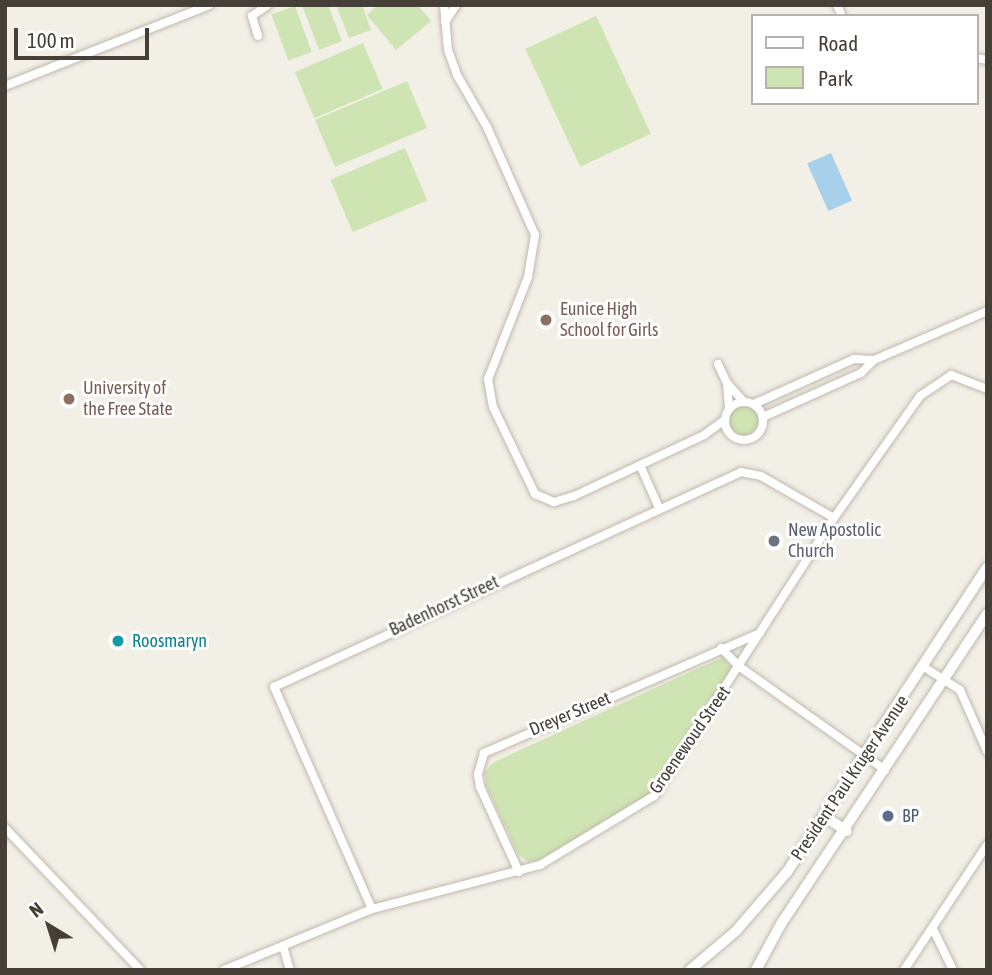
<!DOCTYPE html>
<html>
<head>
<meta charset="utf-8">
<style>
	body { margin:0 }
	#map { position:relative; width:992px; height:975px; overflow:hidden; background:#f2efe7; font-family:"Asap Condensed",sans-serif }
	div>[style] { position:absolute }
	.green>* { inset:0; background:#cee4b3; transform-origin:0 0 }
	.round { border-radius:50% }
	.water>* { inset:0; background:#a7d0eb; transform-origin:0 0 }
	.roads { filter:drop-shadow(0 0 2px #c0b9ad) drop-shadow(0 0 2px #c0b9ad) }
	.minor>* { height:8px; margin:-4px; padding:0 4px; transform-origin:4px; border-radius:4px; background:#fff }
	.minor>.ring { margin:-4px; padding:0; box-sizing:content-box; background:none; border:8px solid #fff; border-radius:50% }
	.tertiary>* { height:10px; margin:-5px; padding:0 5px; transform-origin:5px; border-radius:5px; background:#fff }
	.dots>* { width:19px; height:19px; translate:-50% -50%; box-sizing:border-box; border:4px solid #fff; border-radius:50% }
	span { translate:-50% -50%; white-space:nowrap; text-align:center; line-height:1.15; -webkit-text-stroke:6px #fff; paint-order:stroke }
	.education-label { font-size:18px; color:#785e54 }
	.left { translate:0 -50%; text-align:left }
	.worship-label { font-size:18px; color:#5b616d }
	.street-label { font-size:18px; color:#453f37 }
	.culture-label { font-size:18px; color:#0d838f }
	.service-label { font-size:18px; color:#4e5e75 }
	.frame { position:absolute; inset:0; border:7px solid #453f37; pointer-events:none }
	.legend { position:absolute; left:751px; top:14px; width:228px; height:91px; box-sizing:border-box; background:#fff; border:2px solid #b5b2af; margin:0; padding:9px 12px; list-style:none; font-size:21px; color:#453f37 }
	.legend li { display:flex; align-items:center; gap:14px; height:35px }
	.legend b { width:35px; border:2px solid #b5b2af }
	.north { position:absolute; left:14px; top:891px; width:70px; height:70px; -webkit-text-stroke:5px #fff; paint-order:stroke; rotate:322deg; font-size:19px; font-weight:700; line-height:28px; text-align:center; color:#453f37 }
	.north::after { content:''; display:block; margin:auto; width:24px; height:32px; background:#453f37; clip-path:polygon(50% 0,100% 100%,50% 72%,0 100%) }
	.scale { position:absolute; left:14px; top:28px; width:135px; height:32px; box-sizing:border-box; border:4px solid #453f37; border-top:0; padding-left:9px; font-size:21px; line-height:24px; white-space:nowrap; color:#453f37; -webkit-text-stroke:5px #fff; paint-order:stroke }
</style>
</head>
<body>
<div id="map">
	<div class="green">
		<div style="clip-path:polygon(302px 5px,328px 5px,342px 41px,319px 50px)"></div>
		<div style="clip-path:polygon(336px 5px,362px 5px,371px 30px,349px 38px)"></div>
		<div style="clip-path:polygon(378px 5px,418px 5px,431px 21px,396px 50px,367px 15px)"></div>
		<div style="left:295px;top:6px;width:49px;height:25px;rotate:70deg"></div>
		<div style="left:596px;top:16px;width:130px;height:78px;rotate:65deg"></div>
		<div style="left:363px;top:43px;width:50px;height:74px;rotate:67deg"></div>
		<div style="left:407px;top:81px;width:51px;height:100px;rotate:67deg"></div>
		<div style="left:405px;top:148px;width:57px;height:81px;rotate:67deg"></div>
		<div class="round" style="left:729px;top:406px;width:30px;height:30px"></div>
		<div style="clip-path:polygon(723px 657px,734px 671px,650px 796px,543px 859px,528px 862px,518px 854px,486px 785px,485px 772px,494px 762px)"></div>
	</div>
	<div class="water">
		<div style="left:831px;top:153px;width:52px;height:26px;rotate:66deg"></div>
	</div>
	<div class="roads">
		<div class="minor">
			<div style="left:444px;top:5px;width:45px;rotate:84.9deg"></div>
			<div style="left:448px;top:50px;width:27px;rotate:70deg"></div>
			<div style="left:457px;top:75px;width:60px;rotate:60deg"></div>
			<div style="left:487px;top:127px;width:118px;rotate:66deg"></div>
			<div style="left:535px;top:235px;width:43px;rotate:99.5deg"></div>
			<div style="left:528px;top:277px;width:110px;rotate:111.4deg"></div>
			<div style="left:488px;top:379px;width:28px;rotate:80deg"></div>
			<div style="left:493px;top:407px;width:97px;rotate:64.2deg"></div>
			<div style="left:535px;top:494px;width:21px;rotate:23deg"></div>
			<div style="left:554px;top:502px;width:21px;rotate:-17deg"></div>
			<div style="left:574px;top:496px;width:144px;rotate:-25.1deg"></div>
			<div style="left:704px;top:435px;width:26px;rotate:-36deg"></div>
			<div style="left:837px;top:5px;width:12px;rotate:66deg"></div>
			<div style="left:445px;top:22px;width:20px;rotate:-57deg"></div>
			<div style="left:258px;top:36px;width:21px;rotate:-107deg"></div>
			<div style="left:252px;top:16px;width:19px;rotate:-35deg"></div>
			<div style="left:976px;top:58px;width:11px;rotate:10deg"></div>
			<div style="left:5px;top:86px;width:220px;rotate:-21.6deg"></div>
			<div style="left:718px;top:364px;width:21px;rotate:65deg"></div>
			<div style="left:727px;top:383px;width:25px;rotate:48deg"></div>
			<div style="left:727px;top:384px;width:25px;rotate:85deg"></div>
			<div class="ring" style="left:725px;top:402px;width:30px;height:30px"></div>
			<div style="left:754px;top:404px;width:110px;rotate:-24.2deg"></div>
			<div style="left:854px;top:359px;width:20px;rotate:3deg"></div>
			<div style="left:763px;top:417px;width:107px;rotate:-24.2deg"></div>
			<div style="left:861px;top:373px;width:18px;rotate:-45deg"></div>
			<div style="left:874px;top:360px;width:123px;rotate:-23.4deg"></div>
			<div style="left:640px;top:465px;width:47px;rotate:66.2deg"></div>
			<div style="left:721px;top:648px;width:27px;rotate:45deg"></div>
			<div style="left:740px;top:667px;width:178px;rotate:35.4deg"></div>
			<div style="left:924px;top:667px;width:43px;rotate:32.6deg"></div>
			<div style="left:960px;top:690px;width:67px;rotate:66.1deg"></div>
			<div style="left:5px;top:828px;width:196px;rotate:46.4deg"></div>
			<div style="left:519px;top:872px;width:94px;rotate:-114.6deg"></div>
			<div style="left:480px;top:787px;width:13px;rotate:-99deg"></div>
			<div style="left:478px;top:774px;width:22px;rotate:-74deg"></div>
			<div style="left:484px;top:753px;width:301px;rotate:-23.5deg"></div>
			<div style="left:372px;top:909px;width:243px;rotate:-113.8deg"></div>
			<div style="left:274px;top:687px;width:514px;rotate:-24.72deg"></div>
			<div style="left:741px;top:472px;width:20px;rotate:11deg"></div>
			<div style="left:761px;top:476px;width:84px;rotate:29.9deg"></div>
			<div style="left:933px;top:929px;width:46px;rotate:64deg"></div>
			<div style="left:283px;top:946px;width:25px;rotate:74deg"></div>
			<div style="left:224px;top:970px;width:160px;rotate:-22.4deg"></div>
			<div style="left:372px;top:909px;width:174px;rotate:-14.7deg"></div>
			<div style="left:540px;top:865px;width:133px;rotate:-31.2deg"></div>
			<div style="left:654px;top:796px;width:331px;rotate:-57.1deg"></div>
			<div style="left:834px;top:518px;width:149px;rotate:-54.8deg"></div>
			<div style="left:920px;top:396px;width:37px;rotate:-34deg"></div>
			<div style="left:951px;top:375px;width:39px;rotate:21deg"></div>
			<div style="left:904px;top:970px;width:150px;rotate:-56.4deg"></div>
		</div>
		<div class="tertiary">
			<div style="left:824px;top:816px;width:27px;rotate:34deg"></div>
			<div style="left:690px;top:970px;width:60px;rotate:-40.3deg"></div>
			<div style="left:736px;top:931px;width:78px;rotate:-49.2deg"></div>
			<div style="left:787px;top:872px;width:364px;rotate:-56.7deg"></div>
			<div style="left:756px;top:970px;width:52px;rotate:-61.5deg"></div>
			<div style="left:781px;top:924px;width:372px;rotate:-56.4deg"></div>
		</div>
	</div>
	<div class="dots">
		<div style="left:546px;top:320px;background:#8d6e63"></div>
		<div style="left:69px;top:399px;background:#8d6e63"></div>
		<div style="left:774px;top:541px;background:#6b7280"></div>
		<div style="left:118px;top:641px;background:#0f9aa8"></div>
		<div style="left:888px;top:816px;background:#5c6f8a"></div>
	</div>
	<div class="education-label">
		<span class="left" style="left:560px;top:320px">Eunice High<br>School for Girls</span>
		<span class="left" style="left:83px;top:399px">University of<br>the Free State</span>
	</div>
	<div class="worship-label">
		<span class="left" style="left:788px;top:541px">New Apostolic<br>Church</span>
	</div>
	<div class="street-label">
		<span style="left:444px;top:606px;rotate:-25deg">Badenhorst Street</span>
		<span style="left:570px;top:714px;rotate:-23deg">Dreyer Street</span>
		<span style="left:690px;top:740px;rotate:-55deg">Groenewoud Street</span>
		<span style="left:850px;top:778px;rotate:-56deg">President Paul Kruger Avenue</span>
	</div>
	<div class="culture-label">
		<span class="left" style="left:132px;top:641px">Roosmaryn</span>
	</div>
	<div class="service-label">
		<span class="left" style="left:902px;top:816px">BP</span>
	</div>
	<div class="frame"></div>
	<ul class="legend">
	<li><b style="height:9px;background:#fff"></b>Road</li>
	<li><b style="height:19px;background:#cee4b3"></b>Park</li>
	</ul>
	<div class="north">N</div>
	<div class="scale">100 m</div>
</div>
</body>
</html>
